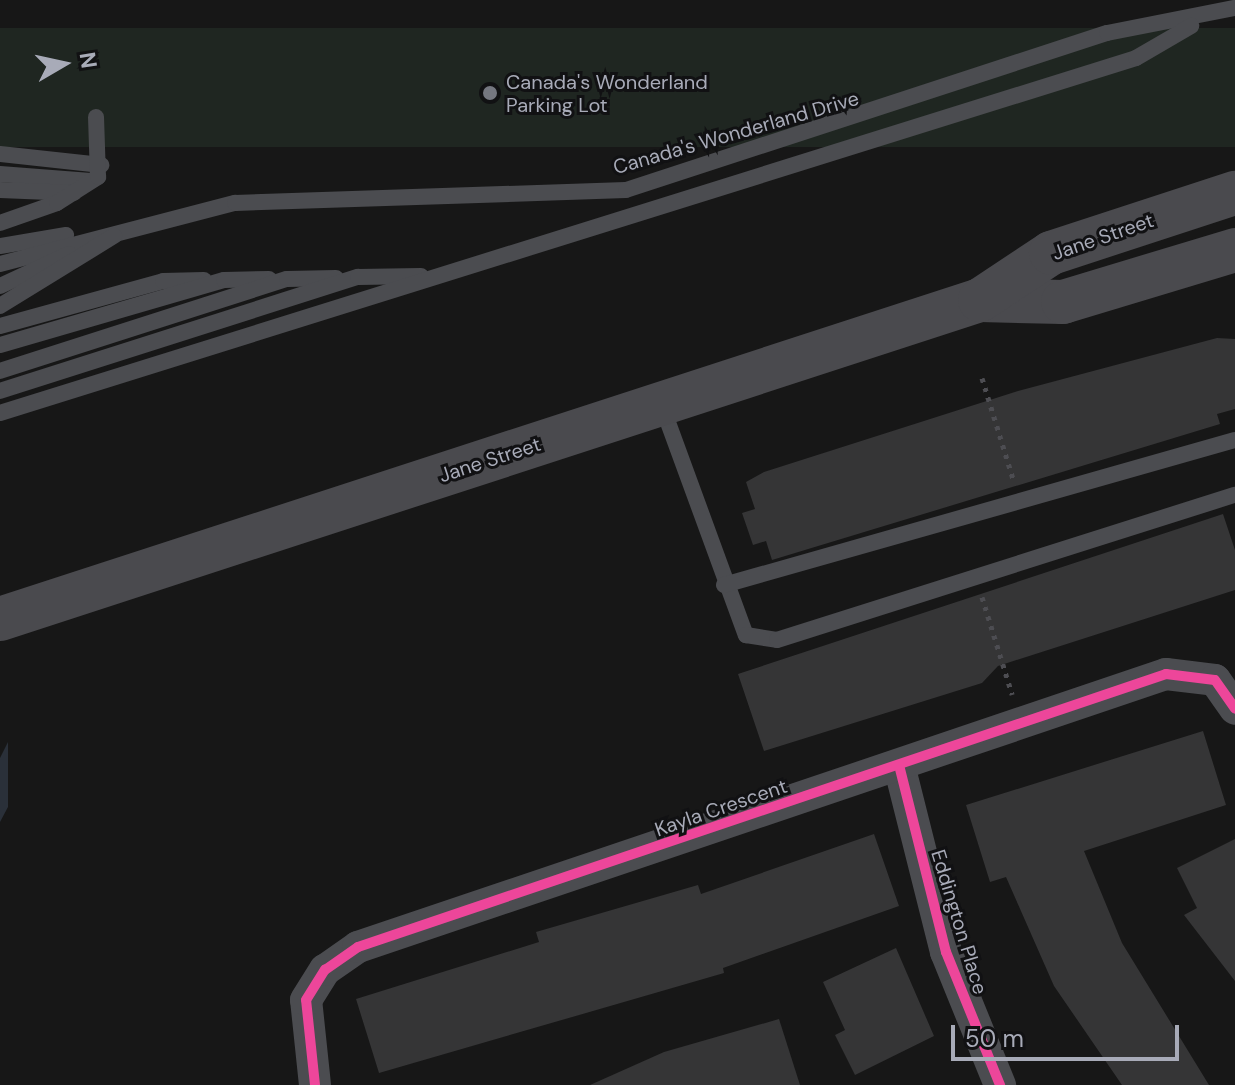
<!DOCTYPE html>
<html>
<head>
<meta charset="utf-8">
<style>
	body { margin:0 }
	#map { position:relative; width:1235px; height:1085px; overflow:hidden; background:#171717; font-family:"DM Sans",sans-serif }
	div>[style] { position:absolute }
	.green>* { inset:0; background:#1f2621; transform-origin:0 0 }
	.water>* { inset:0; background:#2a3039 }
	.building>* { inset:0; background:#353536 }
	.path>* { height:5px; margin-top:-2.5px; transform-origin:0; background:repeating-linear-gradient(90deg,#4d4d52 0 4px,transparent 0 10px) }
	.lane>* { height:16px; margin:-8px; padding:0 8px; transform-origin:8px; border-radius:8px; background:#4b4c50 }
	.street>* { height:32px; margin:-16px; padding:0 16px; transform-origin:16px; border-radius:16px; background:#4b4c50 }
	.secondary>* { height:44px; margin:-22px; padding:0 22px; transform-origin:22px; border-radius:22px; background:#4a4a4e }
	.cycleway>* { height:10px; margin:-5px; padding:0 5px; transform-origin:5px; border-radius:5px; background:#ed469a }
	.dots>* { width:22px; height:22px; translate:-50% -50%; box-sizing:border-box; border:4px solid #111113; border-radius:50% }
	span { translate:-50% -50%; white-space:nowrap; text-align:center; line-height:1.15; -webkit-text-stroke:6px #111113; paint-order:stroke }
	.poi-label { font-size:20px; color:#a8abb8 }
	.left { translate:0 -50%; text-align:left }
	.street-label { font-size:20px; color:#a8abb8 }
	.north { position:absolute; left:24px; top:24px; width:80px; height:80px; -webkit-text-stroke:6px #111113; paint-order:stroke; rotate:81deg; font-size:22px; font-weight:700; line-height:32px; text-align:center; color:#a8abb8 }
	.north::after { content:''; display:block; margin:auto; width:28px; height:36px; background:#a8abb8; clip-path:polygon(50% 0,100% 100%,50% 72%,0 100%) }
	.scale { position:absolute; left:951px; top:1025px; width:228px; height:36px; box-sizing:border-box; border:4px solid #a8abb8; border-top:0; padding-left:10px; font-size:24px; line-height:28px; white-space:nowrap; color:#a8abb8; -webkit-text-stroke:6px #111113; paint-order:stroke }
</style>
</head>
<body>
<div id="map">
	<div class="green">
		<div style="left:1235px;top:28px;width:119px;height:1295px;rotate:90deg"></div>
	</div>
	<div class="water">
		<div style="clip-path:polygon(8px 742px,8px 807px,0 822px,0 758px)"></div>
	</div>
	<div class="building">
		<div style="clip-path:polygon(1217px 338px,1235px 339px,1235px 409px,1217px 414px,1220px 424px,772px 560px,766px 541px,753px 545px,742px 513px,755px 509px,746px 482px,764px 472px,1018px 391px)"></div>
		<div style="clip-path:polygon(1223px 514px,1235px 550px,1235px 590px,998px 666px,982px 683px,764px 751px,738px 674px)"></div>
		<div style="clip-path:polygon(1203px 731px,1226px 805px,1084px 851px,1122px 943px,1209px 1085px,1122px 1085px,1054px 986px,1006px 877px,990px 882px,966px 805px)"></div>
		<div style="clip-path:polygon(874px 834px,899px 906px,723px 968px,724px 973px,379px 1073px,356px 999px,539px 942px,536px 932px,698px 885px,701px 894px)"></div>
		<div style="clip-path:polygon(1235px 839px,1235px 981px,1184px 915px,1197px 908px,1177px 868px)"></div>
		<div style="clip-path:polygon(896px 948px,934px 1036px,855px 1075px,835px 1035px,845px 1030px,823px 982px)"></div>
		<div style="clip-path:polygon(779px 1019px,800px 1085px,590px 1085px,664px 1052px)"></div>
	</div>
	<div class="path">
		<div style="left:982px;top:378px;width:106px;rotate:72.9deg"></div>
		<div style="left:982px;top:597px;width:102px;rotate:72.8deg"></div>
	</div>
	<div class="lane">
		<div style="left:0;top:154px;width:102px;rotate:6.2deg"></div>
		<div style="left:0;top:174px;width:91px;rotate:4.4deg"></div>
		<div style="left:0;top:190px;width:74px;rotate:2.3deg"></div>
		<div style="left:0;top:223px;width:60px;rotate:-19.3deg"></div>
		<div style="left:57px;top:203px;width:49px;rotate:-32.4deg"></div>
		<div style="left:98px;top:177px;width:60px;rotate:-91.9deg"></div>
		<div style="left:0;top:246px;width:67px;rotate:-9.5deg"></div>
		<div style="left:0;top:264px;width:243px;rotate:-14.6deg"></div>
		<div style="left:235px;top:203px;width:391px;rotate:-1.9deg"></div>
		<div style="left:626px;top:190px;width:506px;rotate:-18.08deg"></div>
		<div style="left:1107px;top:33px;width:130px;rotate:-11.1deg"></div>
		<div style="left:0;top:286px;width:76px;rotate:-24.9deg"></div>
		<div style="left:0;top:306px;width:134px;rotate:-31.6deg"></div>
		<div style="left:0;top:326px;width:169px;rotate:-15.4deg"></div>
		<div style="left:163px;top:281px;width:41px;rotate:-1.4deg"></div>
		<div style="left:0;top:345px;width:233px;rotate:-16.2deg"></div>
		<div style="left:224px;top:280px;width:45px;rotate:-1.3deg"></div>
		<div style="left:0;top:371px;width:301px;rotate:-17.8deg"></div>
		<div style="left:287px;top:279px;width:49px;rotate:-1.2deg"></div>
		<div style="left:0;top:391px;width:376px;rotate:-17.7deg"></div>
		<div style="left:358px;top:277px;width:63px;rotate:-0.9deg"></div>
		<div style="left:662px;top:406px;width:244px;rotate:69.9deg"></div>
		<div style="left:746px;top:635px;width:31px;rotate:9deg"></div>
		<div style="left:777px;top:640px;width:480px;rotate:-17.6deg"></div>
		<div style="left:0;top:413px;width:1190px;rotate:-17.35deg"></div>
		<div style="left:1136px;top:58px;width:64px;rotate:-30.2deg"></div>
		<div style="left:724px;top:585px;width:531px;rotate:-15.84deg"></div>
	</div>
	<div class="street">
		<div style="left:899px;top:765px;width:193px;rotate:75.9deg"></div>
		<div style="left:946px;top:952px;width:144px;rotate:67.9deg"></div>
		<div style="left:315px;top:1085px;width:85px;rotate:-96deg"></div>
		<div style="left:306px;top:1000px;width:36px;rotate:-58deg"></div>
		<div style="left:325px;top:970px;width:40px;rotate:-34.9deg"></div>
		<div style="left:358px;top:947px;width:853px;rotate:-18.67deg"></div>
		<div style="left:1166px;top:674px;width:49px;rotate:7deg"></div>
		<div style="left:1215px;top:680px;width:35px;rotate:55deg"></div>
	</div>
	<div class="secondary">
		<div style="left:980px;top:300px;width:83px;rotate:1.4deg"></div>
		<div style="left:1063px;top:302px;width:180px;rotate:-16.8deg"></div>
		<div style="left:0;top:619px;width:1031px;rotate:-18.03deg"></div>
		<div style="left:980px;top:300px;width:85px;rotate:-33.5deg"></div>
		<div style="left:1051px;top:253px;width:194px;rotate:-18.1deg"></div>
	</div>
	<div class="cycleway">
		<div style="left:899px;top:765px;width:193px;rotate:75.9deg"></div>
		<div style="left:946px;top:952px;width:144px;rotate:67.9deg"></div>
		<div style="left:315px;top:1085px;width:85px;rotate:-96deg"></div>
		<div style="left:306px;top:1000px;width:36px;rotate:-58deg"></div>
		<div style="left:325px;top:970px;width:40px;rotate:-34.9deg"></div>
		<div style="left:358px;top:947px;width:853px;rotate:-18.67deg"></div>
		<div style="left:1166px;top:674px;width:49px;rotate:7deg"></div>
		<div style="left:1215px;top:680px;width:35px;rotate:55deg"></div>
	</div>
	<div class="dots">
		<div style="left:490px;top:93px;background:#757780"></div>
	</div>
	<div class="poi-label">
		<span class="left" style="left:506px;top:94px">Canada's Wonderland<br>Parking Lot</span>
	</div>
	<div class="street-label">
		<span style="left:736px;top:133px;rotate:-16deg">Canada's Wonderland Drive</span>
		<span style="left:1103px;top:237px;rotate:-19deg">Jane Street</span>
		<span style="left:490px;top:460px;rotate:-18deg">Jane Street</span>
		<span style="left:721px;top:808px;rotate:-19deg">Kayla Crescent</span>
		<span style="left:959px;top:922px;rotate:73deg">Eddington Place</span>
	</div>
	<div class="north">N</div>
	<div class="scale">50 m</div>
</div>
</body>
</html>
